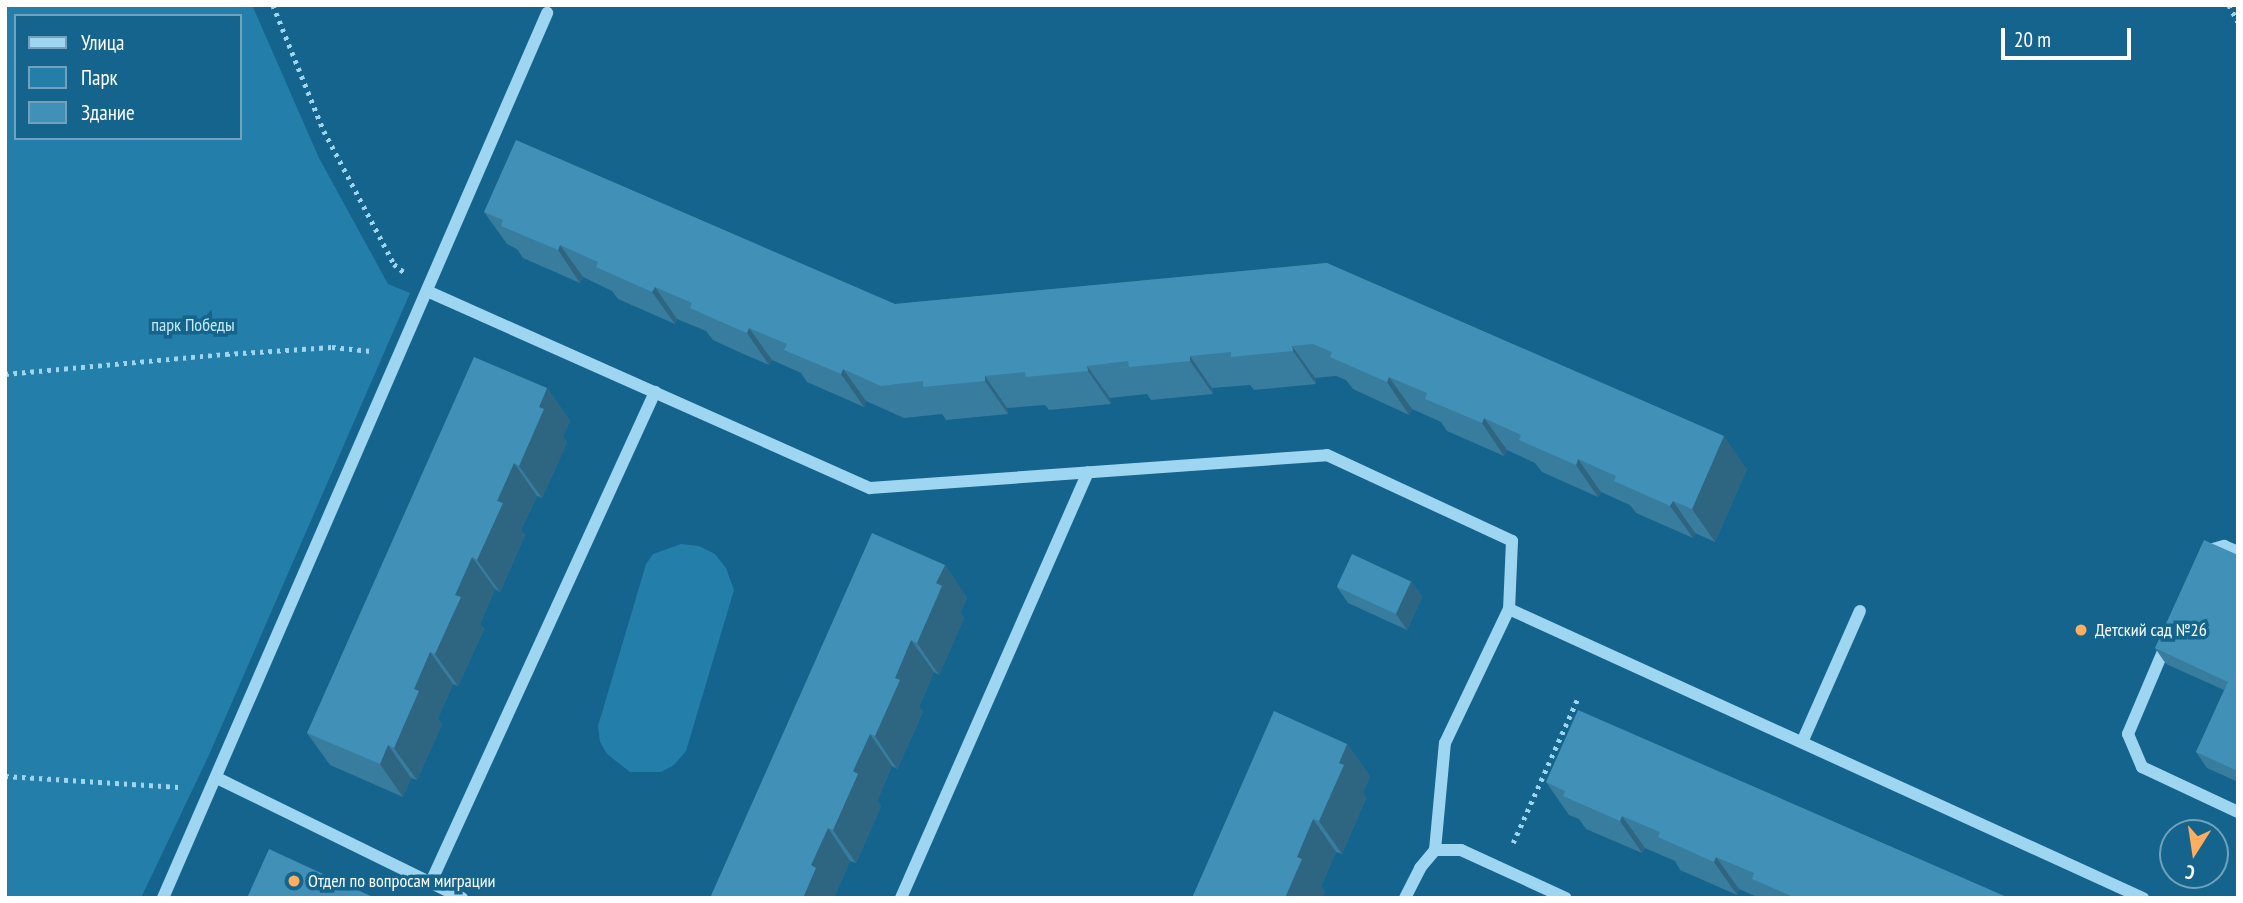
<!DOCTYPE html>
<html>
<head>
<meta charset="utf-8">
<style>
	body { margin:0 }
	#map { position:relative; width:2243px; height:903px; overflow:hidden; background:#14648d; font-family:"PT Sans Narrow",sans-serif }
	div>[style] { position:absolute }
	.green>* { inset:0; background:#247eaa }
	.path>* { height:4.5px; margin-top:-2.25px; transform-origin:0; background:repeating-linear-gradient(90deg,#9ed5f0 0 3.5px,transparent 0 8.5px) }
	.minor>* { height:12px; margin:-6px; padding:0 6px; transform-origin:6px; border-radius:6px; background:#9ed5f0 }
	.wall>* { inset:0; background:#387c9e }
	.shaded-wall>* { inset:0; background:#2e6581 }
	.building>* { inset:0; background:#4190b8; transform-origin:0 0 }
	.dots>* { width:19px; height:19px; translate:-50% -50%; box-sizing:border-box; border:4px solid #14648d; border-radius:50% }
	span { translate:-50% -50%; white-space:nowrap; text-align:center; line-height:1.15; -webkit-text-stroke:7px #14648d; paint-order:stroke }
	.park-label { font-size:18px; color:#c5eafc }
	.poi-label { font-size:18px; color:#fff }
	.left { translate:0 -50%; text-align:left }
	.frame { position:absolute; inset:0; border:7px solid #fff; pointer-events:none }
	.legend { position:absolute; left:14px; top:14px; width:228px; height:126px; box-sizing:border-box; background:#14648d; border:2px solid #72a2bb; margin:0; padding:9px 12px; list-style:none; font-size:21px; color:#fff }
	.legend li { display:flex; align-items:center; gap:14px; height:35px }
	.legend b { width:35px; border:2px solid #72a2bb }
	.north { position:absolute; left:2159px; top:819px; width:70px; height:70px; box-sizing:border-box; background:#14648d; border:2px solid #72a2bb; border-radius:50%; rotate:192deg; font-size:19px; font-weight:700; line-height:28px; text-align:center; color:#fff }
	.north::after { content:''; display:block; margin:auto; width:24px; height:32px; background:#ffad5e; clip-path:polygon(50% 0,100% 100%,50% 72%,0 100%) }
	.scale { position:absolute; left:2001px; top:28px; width:130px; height:32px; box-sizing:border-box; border:4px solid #fff; border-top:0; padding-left:9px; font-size:21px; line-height:24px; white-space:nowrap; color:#fff; -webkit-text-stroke:5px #14648d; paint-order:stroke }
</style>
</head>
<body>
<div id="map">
	<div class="green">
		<div style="clip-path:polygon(evenodd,5px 5px,252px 5px,319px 158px,388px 284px,410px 293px,209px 755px,141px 898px,5px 898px,5px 5px,16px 16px,240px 16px,240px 138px,16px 138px,16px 16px)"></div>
		<div style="clip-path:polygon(681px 544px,699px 546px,715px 554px,726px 568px,734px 590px,686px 751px,674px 765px,661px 772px,630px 772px,607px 754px,600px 742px,598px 726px,646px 564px,653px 554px)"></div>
	</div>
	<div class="path">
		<div style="left:273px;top:5px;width:136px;rotate:68deg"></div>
		<div style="left:324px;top:131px;width:150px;rotate:62.2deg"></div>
		<div style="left:394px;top:264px;width:14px;rotate:39deg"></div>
		<div style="left:2229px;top:5px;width:19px;rotate:62deg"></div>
		<div style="left:5px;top:374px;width:222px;rotate:-5.2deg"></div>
		<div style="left:226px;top:354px;width:106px;rotate:-3.8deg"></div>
		<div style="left:332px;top:347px;width:39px;rotate:6deg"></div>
		<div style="left:5px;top:776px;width:174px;rotate:3.6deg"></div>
		<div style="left:1513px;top:843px;width:157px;rotate:-65.9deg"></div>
	</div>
	<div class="minor">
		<div style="left:427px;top:291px;width:485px;rotate:24deg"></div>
		<div style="left:870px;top:488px;width:458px;rotate:-4.1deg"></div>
		<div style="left:1327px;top:455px;width:204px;rotate:24.9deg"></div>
		<div style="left:1512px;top:541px;width:68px;rotate:92.5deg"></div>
		<div style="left:2206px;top:551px;width:19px;rotate:-16deg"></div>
		<div style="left:2224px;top:546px;width:15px;rotate:23deg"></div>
		<div style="left:2167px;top:642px;width:100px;rotate:113deg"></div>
		<div style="left:2128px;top:734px;width:36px;rotate:67deg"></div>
		<div style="left:2142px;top:767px;width:106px;rotate:25.1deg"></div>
		<div style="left:1803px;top:740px;width:141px;rotate:-66.2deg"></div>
		<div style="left:217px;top:778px;width:273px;rotate:26.1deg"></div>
		<div style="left:1435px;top:850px;width:26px"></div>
		<div style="left:1461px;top:850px;width:115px;rotate:24.6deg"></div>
		<div style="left:431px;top:882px;width:539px;rotate:-65.43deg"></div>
		<div style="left:163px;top:898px;width:965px;rotate:-66.54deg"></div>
		<div style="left:901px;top:898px;width:465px;rotate:-66.3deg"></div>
		<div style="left:1405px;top:898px;width:34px;rotate:-63deg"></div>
		<div style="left:1420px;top:868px;width:23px;rotate:-50deg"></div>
		<div style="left:1435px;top:850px;width:107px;rotate:-84.7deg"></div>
		<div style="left:1445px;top:743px;width:148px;rotate:-64.5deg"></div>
		<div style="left:1509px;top:609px;width:697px;rotate:24.51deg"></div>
	</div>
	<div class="wall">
		<div style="clip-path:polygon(484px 212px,895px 304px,1327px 263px,1747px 469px,1715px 542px,1695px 533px,1693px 538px,1636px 513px,1630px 505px,1601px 492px,1598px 497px,1542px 472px,1535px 463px,1507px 450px,1504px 456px,1447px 431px,1441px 422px,1412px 409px,1409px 415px,1353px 389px,1346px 380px,1336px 376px,1315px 378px,1316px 384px,1254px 390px,1250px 385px,1212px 388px,1213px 394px,1151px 400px,1147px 394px,1110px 398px,1111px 404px,1049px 410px,1045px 405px,1007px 408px,1008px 414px,946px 420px,942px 414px,904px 418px,866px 401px,864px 407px,807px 382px,801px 373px,772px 360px,769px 365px,741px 353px,713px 340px,706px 331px,677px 319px,675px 324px,618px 299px,612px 291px,583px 277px,580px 283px,523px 258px,517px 249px,507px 244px)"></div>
		<div style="clip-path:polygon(547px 388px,570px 421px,563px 436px,567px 442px,542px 498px,537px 496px,521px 530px,525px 535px,500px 592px,495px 589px,480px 624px,484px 629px,458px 686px,453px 684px,438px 718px,442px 724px,417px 780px,411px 778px,403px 797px,330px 765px,307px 733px)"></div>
		<div style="clip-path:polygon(2238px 555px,2238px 782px,2207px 768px,2196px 752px,2224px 690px,2166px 664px,2155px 648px)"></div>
		<div style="clip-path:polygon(945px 565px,967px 598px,960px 613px,964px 618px,939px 675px,934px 672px,919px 707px,923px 712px,897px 769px,892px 766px,877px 801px,881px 806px,856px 863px,850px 861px,835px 895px,710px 898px)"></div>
		<div style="clip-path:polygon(1411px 581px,1422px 597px,1407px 630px,1348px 603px,1337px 587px)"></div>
		<div style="clip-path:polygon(1347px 744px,1370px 776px,1363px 792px,1366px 798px,1342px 854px,1336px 852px,1321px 886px,1325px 891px,1322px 898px,1192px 898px)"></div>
		<div style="clip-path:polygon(1546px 782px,2009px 898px,1759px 898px,1739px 889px,1737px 895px,1680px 870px,1675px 861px,1645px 848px,1642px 853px,1586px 829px,1579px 819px,1569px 815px)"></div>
	</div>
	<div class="shaded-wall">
		<div style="clip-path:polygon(560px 245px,583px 277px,580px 283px,558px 250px)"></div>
		<div style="clip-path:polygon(655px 287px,677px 319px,675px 324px,652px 292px)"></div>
		<div style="clip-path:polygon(749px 328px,772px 360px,769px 365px,747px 333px)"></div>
		<div style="clip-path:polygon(1292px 346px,1315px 378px,1316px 384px,1293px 351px)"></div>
		<div style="clip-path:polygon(1190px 356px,1212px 388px,1213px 394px,1190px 361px)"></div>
		<div style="clip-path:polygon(1087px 366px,1110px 398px,1111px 404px,1088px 371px)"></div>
		<div style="clip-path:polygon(843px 369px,866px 401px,864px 407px,841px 374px)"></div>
		<div style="clip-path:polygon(985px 376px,1007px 408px,1008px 414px,985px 381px)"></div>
		<div style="clip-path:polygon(1389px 377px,1412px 409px,1409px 415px,1387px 382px)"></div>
		<div style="clip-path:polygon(547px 388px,570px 421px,563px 436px,567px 442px,542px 498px,519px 466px,539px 407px)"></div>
		<div style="clip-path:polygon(1484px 418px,1507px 450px,1504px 456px,1482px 423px)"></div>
		<div style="clip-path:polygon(1724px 436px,1747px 469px,1715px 542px,1692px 509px)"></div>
		<div style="clip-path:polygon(1578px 459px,1601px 492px,1598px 497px,1576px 465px)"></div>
		<div style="clip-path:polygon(514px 463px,537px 496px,521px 530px,525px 535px,500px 592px,477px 560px,497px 501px)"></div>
		<div style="clip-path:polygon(1673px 501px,1695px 533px,1693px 538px,1670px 506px)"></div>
		<div style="clip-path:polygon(472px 557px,495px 589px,480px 624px,484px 629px,458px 686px,435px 654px,455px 595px)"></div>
		<div style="clip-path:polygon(945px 565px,967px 598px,960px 613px,964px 618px,939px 675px,917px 643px,936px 583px)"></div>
		<div style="clip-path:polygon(1411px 581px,1422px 597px,1407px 630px,1396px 614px)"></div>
		<div style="clip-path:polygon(911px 640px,934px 672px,919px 707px,923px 712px,897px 769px,875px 736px,895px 678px)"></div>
		<div style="clip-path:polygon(430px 652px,453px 684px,438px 718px,442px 724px,417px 780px,394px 748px,414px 689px)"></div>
		<div style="clip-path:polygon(870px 734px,892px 766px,877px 801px,881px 806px,856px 863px,833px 830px,853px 771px)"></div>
		<div style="clip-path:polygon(1347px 744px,1370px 776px,1363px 792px,1366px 798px,1342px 854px,1319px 821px,1339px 763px)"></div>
		<div style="clip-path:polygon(388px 745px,411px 778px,403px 797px,380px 764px)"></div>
		<div style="clip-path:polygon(1622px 816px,1645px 848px,1642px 853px,1620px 821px)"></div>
		<div style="clip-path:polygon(1313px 819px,1336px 852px,1321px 886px,1325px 891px,1322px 898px,1285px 898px,1297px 857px)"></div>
		<div style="clip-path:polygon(828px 828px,850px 861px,835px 895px,837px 898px,803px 898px,811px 865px)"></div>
		<div style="clip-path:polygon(1716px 857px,1739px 889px,1737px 895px,1714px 862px)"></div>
	</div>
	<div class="building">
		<div style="clip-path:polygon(516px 140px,895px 304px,1327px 263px,1724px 436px,1692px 509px,1673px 501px,1670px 506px,1614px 481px,1616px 476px,1578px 459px,1576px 465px,1519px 440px,1521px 435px,1484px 418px,1482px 423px,1425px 399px,1427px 393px,1389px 377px,1387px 382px,1330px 357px,1332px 352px,1313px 344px,1292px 346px,1293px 351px,1231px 357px,1231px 352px,1190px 356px,1190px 361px,1129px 367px,1128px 361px,1087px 366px,1088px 371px,1026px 377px,1025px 372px,985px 376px,985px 381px,923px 387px,923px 381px,881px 386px,843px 369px,841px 374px,784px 350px,787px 344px,749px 328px,747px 333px,719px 321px,690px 308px,692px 303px,655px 287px,652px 292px,596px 267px,598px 262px,560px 245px,558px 250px,501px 226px,503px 220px,484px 212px)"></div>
		<div style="clip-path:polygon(474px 357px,547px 388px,539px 407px,544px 409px,519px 466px,514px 463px,497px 501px,503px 503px,477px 560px,472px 557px,455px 595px,461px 597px,435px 654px,430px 652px,414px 689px,419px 691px,394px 748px,388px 745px,380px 764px,307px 733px)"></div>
		<div style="clip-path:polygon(872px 533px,945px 565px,936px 583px,942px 586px,917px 643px,911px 640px,895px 678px,900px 680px,875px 736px,870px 734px,853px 771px,858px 774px,833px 830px,828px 828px,811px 865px,816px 868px,803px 898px,710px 898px)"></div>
		<div style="clip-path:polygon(2204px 540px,2238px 555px,2238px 771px,2196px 752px,2228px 682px,2155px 648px)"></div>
		<div style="left:1352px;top:554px;width:65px;height:36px;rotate:25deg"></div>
		<div style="clip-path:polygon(1578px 710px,2009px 898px,1796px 898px,1752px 879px,1754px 873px,1716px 857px,1714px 862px,1658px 837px,1660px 832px,1622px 816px,1620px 821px,1563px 796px,1565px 791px,1546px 782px)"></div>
		<div style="clip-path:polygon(1274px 711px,1347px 744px,1339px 763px,1344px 765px,1319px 821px,1313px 819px,1297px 857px,1302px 859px,1285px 898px,1192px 898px)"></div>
		<div style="clip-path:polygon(269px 849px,375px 898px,247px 898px)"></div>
	</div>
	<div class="dots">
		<div style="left:2081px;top:630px;background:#ffad5e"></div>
		<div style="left:294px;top:881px;background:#ffad5e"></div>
	</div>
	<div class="park-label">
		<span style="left:193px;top:325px">парк Победы</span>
	</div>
	<div class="poi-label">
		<span class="left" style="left:2095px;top:630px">Детский сад №26</span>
		<span class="left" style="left:308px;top:881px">Отдел по вопросам миграции</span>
	</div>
	<div class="frame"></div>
	<ul class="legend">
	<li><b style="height:9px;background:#9ed5f0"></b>Улица</li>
	<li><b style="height:19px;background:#247eaa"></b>Парк</li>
	<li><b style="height:19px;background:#4190b8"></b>Здание</li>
	</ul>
	<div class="north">С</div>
	<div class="scale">20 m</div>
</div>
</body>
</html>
